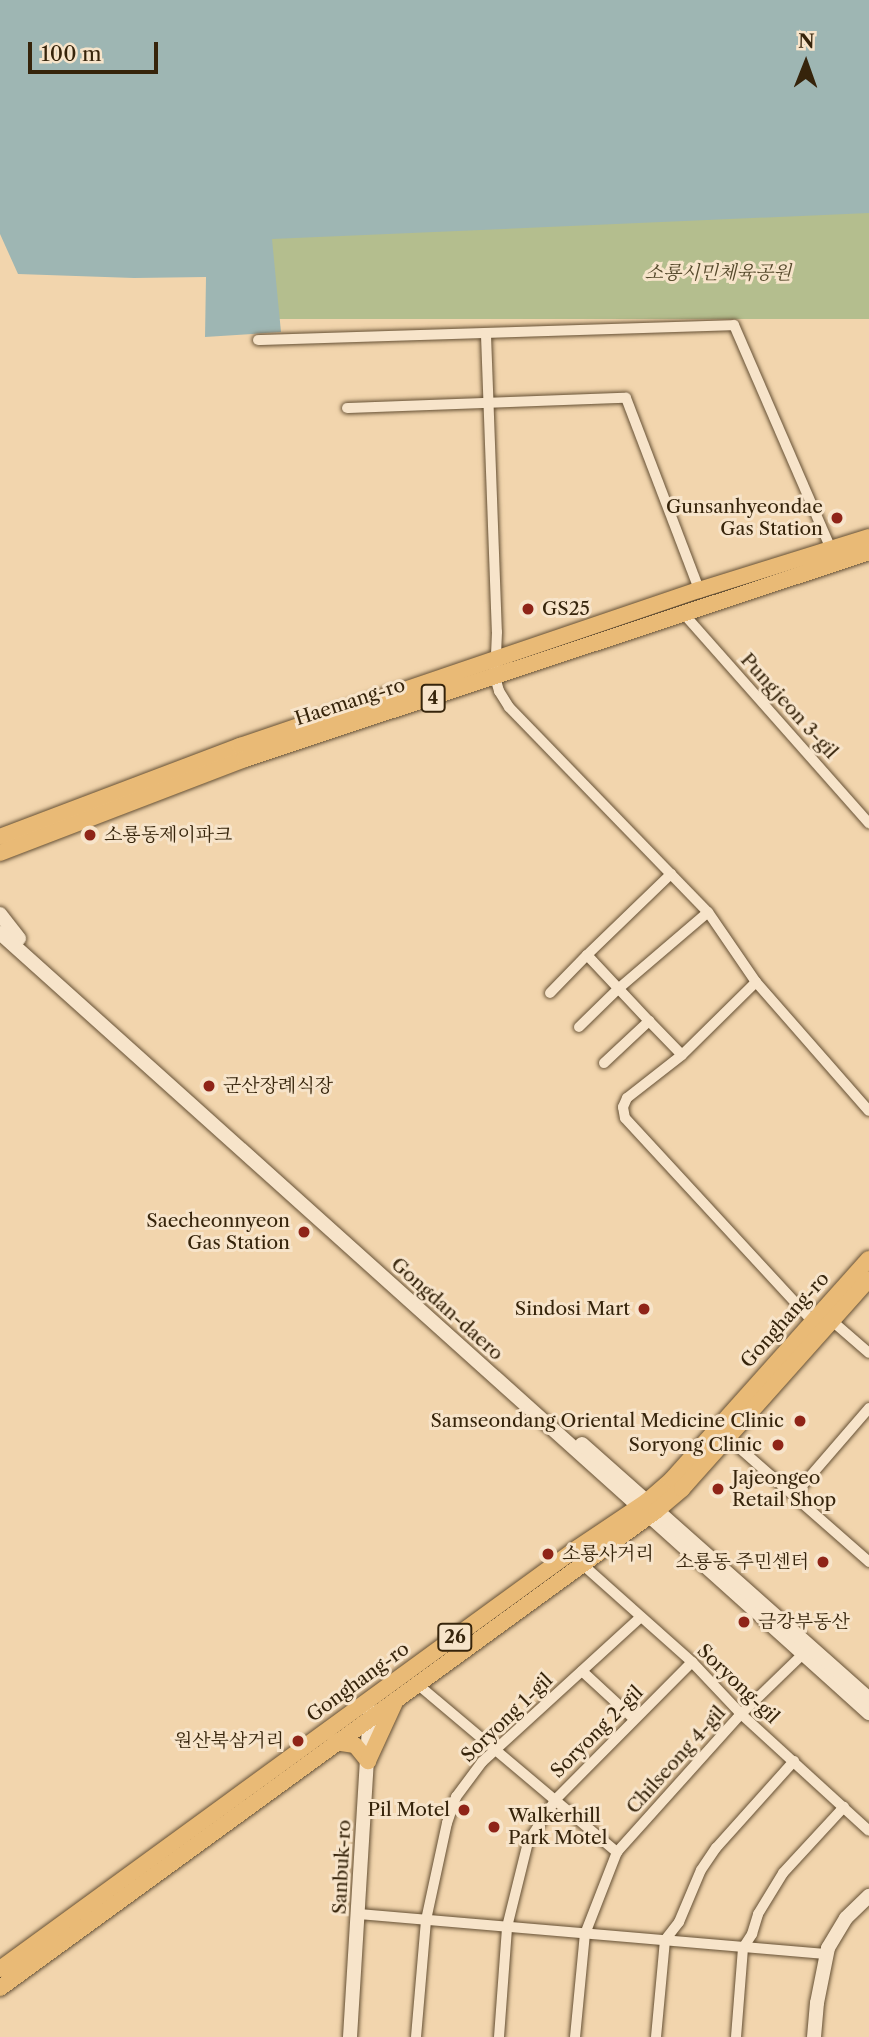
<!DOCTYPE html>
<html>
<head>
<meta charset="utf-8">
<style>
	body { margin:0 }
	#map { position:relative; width:869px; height:2037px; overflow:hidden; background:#f2d5ad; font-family:"Libre Caslon Text","Noto Serif KR",serif }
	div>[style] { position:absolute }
	.green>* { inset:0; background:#b4be8e; transform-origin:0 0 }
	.water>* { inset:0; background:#9eb6b3 }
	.roads { filter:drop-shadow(0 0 2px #655034) drop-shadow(0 0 2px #655034) }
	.street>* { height:10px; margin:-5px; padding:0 5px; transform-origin:5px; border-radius:5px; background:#f7e4ca }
	.secondary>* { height:14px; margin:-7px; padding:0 7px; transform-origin:7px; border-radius:7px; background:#f7e4ca }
	.primary>* { height:16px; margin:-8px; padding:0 8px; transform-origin:8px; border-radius:8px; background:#e9ba76 }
	.dots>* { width:19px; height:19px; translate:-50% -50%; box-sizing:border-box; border:4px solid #f7e4ca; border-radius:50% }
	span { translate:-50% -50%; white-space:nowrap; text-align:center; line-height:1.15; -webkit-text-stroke:6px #f7e4ca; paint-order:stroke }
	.shield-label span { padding:2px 5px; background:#f7e4ca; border:2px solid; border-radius:5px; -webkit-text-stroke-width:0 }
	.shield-label { font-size:18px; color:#36240b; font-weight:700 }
	.park-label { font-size:19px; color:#564a2c; font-style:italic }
	.poi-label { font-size:19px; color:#36240b }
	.right { translate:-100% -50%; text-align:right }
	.left { translate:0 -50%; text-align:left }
	.street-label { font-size:19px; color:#36240b }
	.north { position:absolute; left:771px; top:28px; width:70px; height:70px; -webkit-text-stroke:5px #f7e4ca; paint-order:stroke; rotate:1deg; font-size:19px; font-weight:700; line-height:28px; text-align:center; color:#36240b }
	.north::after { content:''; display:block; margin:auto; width:24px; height:32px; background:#36240b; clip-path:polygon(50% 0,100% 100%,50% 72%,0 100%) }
	.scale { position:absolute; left:28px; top:42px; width:130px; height:32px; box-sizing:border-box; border:4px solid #36240b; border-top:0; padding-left:9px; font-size:21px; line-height:24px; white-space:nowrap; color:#36240b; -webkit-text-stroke:5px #f7e4ca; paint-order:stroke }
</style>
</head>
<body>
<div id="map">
	<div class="green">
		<div style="left:869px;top:213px;width:106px;height:599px;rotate:90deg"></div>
	</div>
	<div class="water">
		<div style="clip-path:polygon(0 0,869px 0,869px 213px,272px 239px,281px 332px,205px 337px,206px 277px,134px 278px,18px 274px,0 234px)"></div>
	</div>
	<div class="roads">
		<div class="street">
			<div style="left:486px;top:335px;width:297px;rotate:87.9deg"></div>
			<div style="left:497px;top:632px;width:45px;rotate:92.5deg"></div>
			<div style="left:495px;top:677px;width:15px;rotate:74deg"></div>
			<div style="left:499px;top:691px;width:19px;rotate:58deg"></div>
			<div style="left:509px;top:707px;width:286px;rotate:45.9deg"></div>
			<div style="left:708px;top:912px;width:85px;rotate:55.6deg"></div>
			<div style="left:756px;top:982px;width:171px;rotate:48.8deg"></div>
			<div style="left:258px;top:340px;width:476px;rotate:-1.8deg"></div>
			<div style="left:734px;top:325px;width:249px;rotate:66.6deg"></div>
			<div style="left:347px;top:408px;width:279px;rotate:-2.1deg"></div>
			<div style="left:626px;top:398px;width:208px;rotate:69.1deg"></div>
			<div style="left:683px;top:613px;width:281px;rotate:48.5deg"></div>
			<div style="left:587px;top:955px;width:117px;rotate:-44deg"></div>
			<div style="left:756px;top:982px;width:104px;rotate:135.4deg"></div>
			<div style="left:682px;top:1055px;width:70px;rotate:142deg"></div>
			<div style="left:627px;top:1098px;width:10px;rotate:114deg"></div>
			<div style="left:623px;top:1107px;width:11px;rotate:80deg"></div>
			<div style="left:625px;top:1118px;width:276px;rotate:47.3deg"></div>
			<div style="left:550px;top:993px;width:53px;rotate:-45.8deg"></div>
			<div style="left:587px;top:955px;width:91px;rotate:46.8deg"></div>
			<div style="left:579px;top:1027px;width:54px;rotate:-44.3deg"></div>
			<div style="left:618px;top:989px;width:118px;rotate:-40.5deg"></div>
			<div style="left:604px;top:1063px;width:62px;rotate:-43deg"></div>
			<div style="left:649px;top:1021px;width:47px;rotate:45.9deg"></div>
			<div style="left:831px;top:1320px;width:50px;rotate:41deg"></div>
			<div style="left:728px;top:1438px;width:188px;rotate:41.3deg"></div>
			<div style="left:794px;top:1495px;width:115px;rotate:-49.2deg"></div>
			<div style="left:581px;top:1563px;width:149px;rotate:41.7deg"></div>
			<div style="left:692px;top:1662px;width:71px;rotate:46.7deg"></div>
			<div style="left:741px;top:1714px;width:173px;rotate:42.4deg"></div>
			<div style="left:582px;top:1671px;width:71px;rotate:42.7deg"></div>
			<div style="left:416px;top:1683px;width:263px;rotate:40.1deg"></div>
			<div style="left:358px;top:1914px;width:470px;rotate:4.9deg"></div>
			<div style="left:416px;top:2037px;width:117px;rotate:-85.1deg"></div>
			<div style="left:426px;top:1920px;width:99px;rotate:-77.8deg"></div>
			<div style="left:447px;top:1823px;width:28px;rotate:-71deg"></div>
			<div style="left:456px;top:1797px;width:44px;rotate:-53.4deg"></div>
			<div style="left:482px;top:1762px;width:215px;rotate:-42.4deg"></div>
			<div style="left:499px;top:2037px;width:110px;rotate:-85.8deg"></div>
			<div style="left:507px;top:1927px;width:88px;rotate:-76.1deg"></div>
			<div style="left:528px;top:1842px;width:51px;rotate:-56.9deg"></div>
			<div style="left:556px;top:1799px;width:193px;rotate:-45.2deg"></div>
			<div style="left:575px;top:2037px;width:103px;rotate:-84.5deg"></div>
			<div style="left:585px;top:1934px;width:88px;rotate:-68.7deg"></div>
			<div style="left:617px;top:1852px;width:186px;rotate:-48.1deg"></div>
			<div style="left:741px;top:1714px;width:92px;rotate:-44.1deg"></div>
			<div style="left:656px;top:2037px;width:97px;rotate:-84.7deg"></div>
			<div style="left:665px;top:1940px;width:23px;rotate:-52deg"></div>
			<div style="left:679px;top:1922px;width:56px;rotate:-67.1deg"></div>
			<div style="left:701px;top:1870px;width:27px;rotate:-56deg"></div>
			<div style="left:716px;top:1848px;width:117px;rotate:-48.1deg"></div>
			<div style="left:736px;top:2037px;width:89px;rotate:-85.5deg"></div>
			<div style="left:743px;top:1948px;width:17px;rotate:-57deg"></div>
			<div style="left:752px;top:1934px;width:21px;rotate:-73deg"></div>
			<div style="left:758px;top:1914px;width:48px;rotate:-58.6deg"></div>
			<div style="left:783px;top:1873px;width:90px;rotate:-47.3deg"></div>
		</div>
		<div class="secondary">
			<div style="left:0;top:914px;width:31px;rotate:52deg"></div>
			<div style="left:0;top:933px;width:1168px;rotate:41.91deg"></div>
			<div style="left:582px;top:1444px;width:384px;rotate:41.6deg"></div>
			<div style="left:350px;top:2037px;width:327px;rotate:-86.5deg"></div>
			<div style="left:814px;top:2037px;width:34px;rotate:-85deg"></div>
			<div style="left:817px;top:2003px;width:56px;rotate:-78.7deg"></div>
			<div style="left:828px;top:1948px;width:35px;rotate:-59deg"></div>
			<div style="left:846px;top:1918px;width:32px;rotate:-44deg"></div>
		</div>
		<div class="primary">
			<div style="left:0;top:837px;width:257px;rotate:-20.8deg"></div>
			<div style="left:240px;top:746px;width:485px;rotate:-18.8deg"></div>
			<div style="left:699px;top:590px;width:178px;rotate:-17.3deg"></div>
			<div style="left:0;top:853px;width:262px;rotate:-21deg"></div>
			<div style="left:245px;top:759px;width:657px;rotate:-18.35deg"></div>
			<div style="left:335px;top:1742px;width:20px;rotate:9deg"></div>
			<div style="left:355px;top:1745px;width:21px;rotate:51deg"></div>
			<div style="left:368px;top:1761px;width:67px;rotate:-65.3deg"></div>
			<div style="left:0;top:1969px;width:709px;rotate:-36.11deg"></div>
			<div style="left:573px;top:1551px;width:88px;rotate:-33.9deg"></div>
			<div style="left:646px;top:1502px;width:35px;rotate:-41deg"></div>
			<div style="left:672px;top:1479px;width:295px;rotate:-48.2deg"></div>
			<div style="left:0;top:1988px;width:811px;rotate:-36.02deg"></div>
			<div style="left:656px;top:1511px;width:34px;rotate:-40deg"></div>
			<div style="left:682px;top:1489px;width:281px;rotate:-48.3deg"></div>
		</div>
	</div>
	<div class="dots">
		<div style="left:837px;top:518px;background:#8f2418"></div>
		<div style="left:528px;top:609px;background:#8f2418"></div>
		<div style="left:90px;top:835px;background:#8f2418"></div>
		<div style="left:209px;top:1086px;background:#8f2418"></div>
		<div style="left:304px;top:1232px;background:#8f2418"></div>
		<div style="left:644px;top:1309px;background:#8f2418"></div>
		<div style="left:800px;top:1421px;background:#8f2418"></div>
		<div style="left:778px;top:1445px;background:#8f2418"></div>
		<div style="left:718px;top:1489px;background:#8f2418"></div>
		<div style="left:548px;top:1554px;background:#8f2418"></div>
		<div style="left:823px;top:1562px;background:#8f2418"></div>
		<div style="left:744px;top:1622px;background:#8f2418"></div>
		<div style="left:298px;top:1741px;background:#8f2418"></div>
		<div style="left:464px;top:1810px;background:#8f2418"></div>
		<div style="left:494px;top:1827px;background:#8f2418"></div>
	</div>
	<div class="shield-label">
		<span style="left:433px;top:698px">4</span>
		<span style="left:455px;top:1637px">26</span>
	</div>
	<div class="park-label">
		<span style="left:718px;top:273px">소룡시민체육공원</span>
	</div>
	<div class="poi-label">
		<span class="right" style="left:823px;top:518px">Gunsanhyeondae<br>Gas Station</span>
		<span class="left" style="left:542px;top:609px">GS25</span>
		<span class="left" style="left:104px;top:835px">소룡동제이파크</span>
		<span class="left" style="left:223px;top:1086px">군산장례식장</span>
		<span class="right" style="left:290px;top:1232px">Saecheonnyeon<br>Gas Station</span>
		<span class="right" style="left:630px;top:1309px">Sindosi Mart</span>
		<span class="right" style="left:784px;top:1421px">Samseondang Oriental Medicine Clinic</span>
		<span class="right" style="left:762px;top:1445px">Soryong Clinic</span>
		<span class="left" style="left:732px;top:1489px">Jajeongeo<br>Retail Shop</span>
		<span class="left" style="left:562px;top:1554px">소룡사거리</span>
		<span class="right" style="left:809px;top:1562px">소룡동 주민센터</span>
		<span class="left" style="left:758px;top:1622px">금강부동산</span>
		<span class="right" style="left:284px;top:1741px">원산북삼거리</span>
		<span class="right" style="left:450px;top:1810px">Pil Motel</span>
		<span class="left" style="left:508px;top:1827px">Walkerhill<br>Park Motel</span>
	</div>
	<div class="street-label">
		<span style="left:350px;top:702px;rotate:-18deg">Haemang-ro</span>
		<span style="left:789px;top:706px;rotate:48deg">Pungjeon 3-gil</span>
		<span style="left:447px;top:1309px;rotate:42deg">Gongdan-daero</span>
		<span style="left:785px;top:1320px;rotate:-48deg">Gonghang-ro</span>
		<span style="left:358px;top:1682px;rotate:-36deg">Gonghang-ro</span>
		<span style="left:738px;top:1684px;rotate:44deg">Soryong-gil</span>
		<span style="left:507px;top:1718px;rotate:-44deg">Soryong 1-gil</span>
		<span style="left:597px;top:1732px;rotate:-45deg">Soryong 2-gil</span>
		<span style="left:676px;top:1760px;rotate:-48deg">Chilseong 4-gil</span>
		<span style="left:342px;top:1867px;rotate:-87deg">Sanbuk-ro</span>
	</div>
	<div class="north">N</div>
	<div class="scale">100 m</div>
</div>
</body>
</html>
